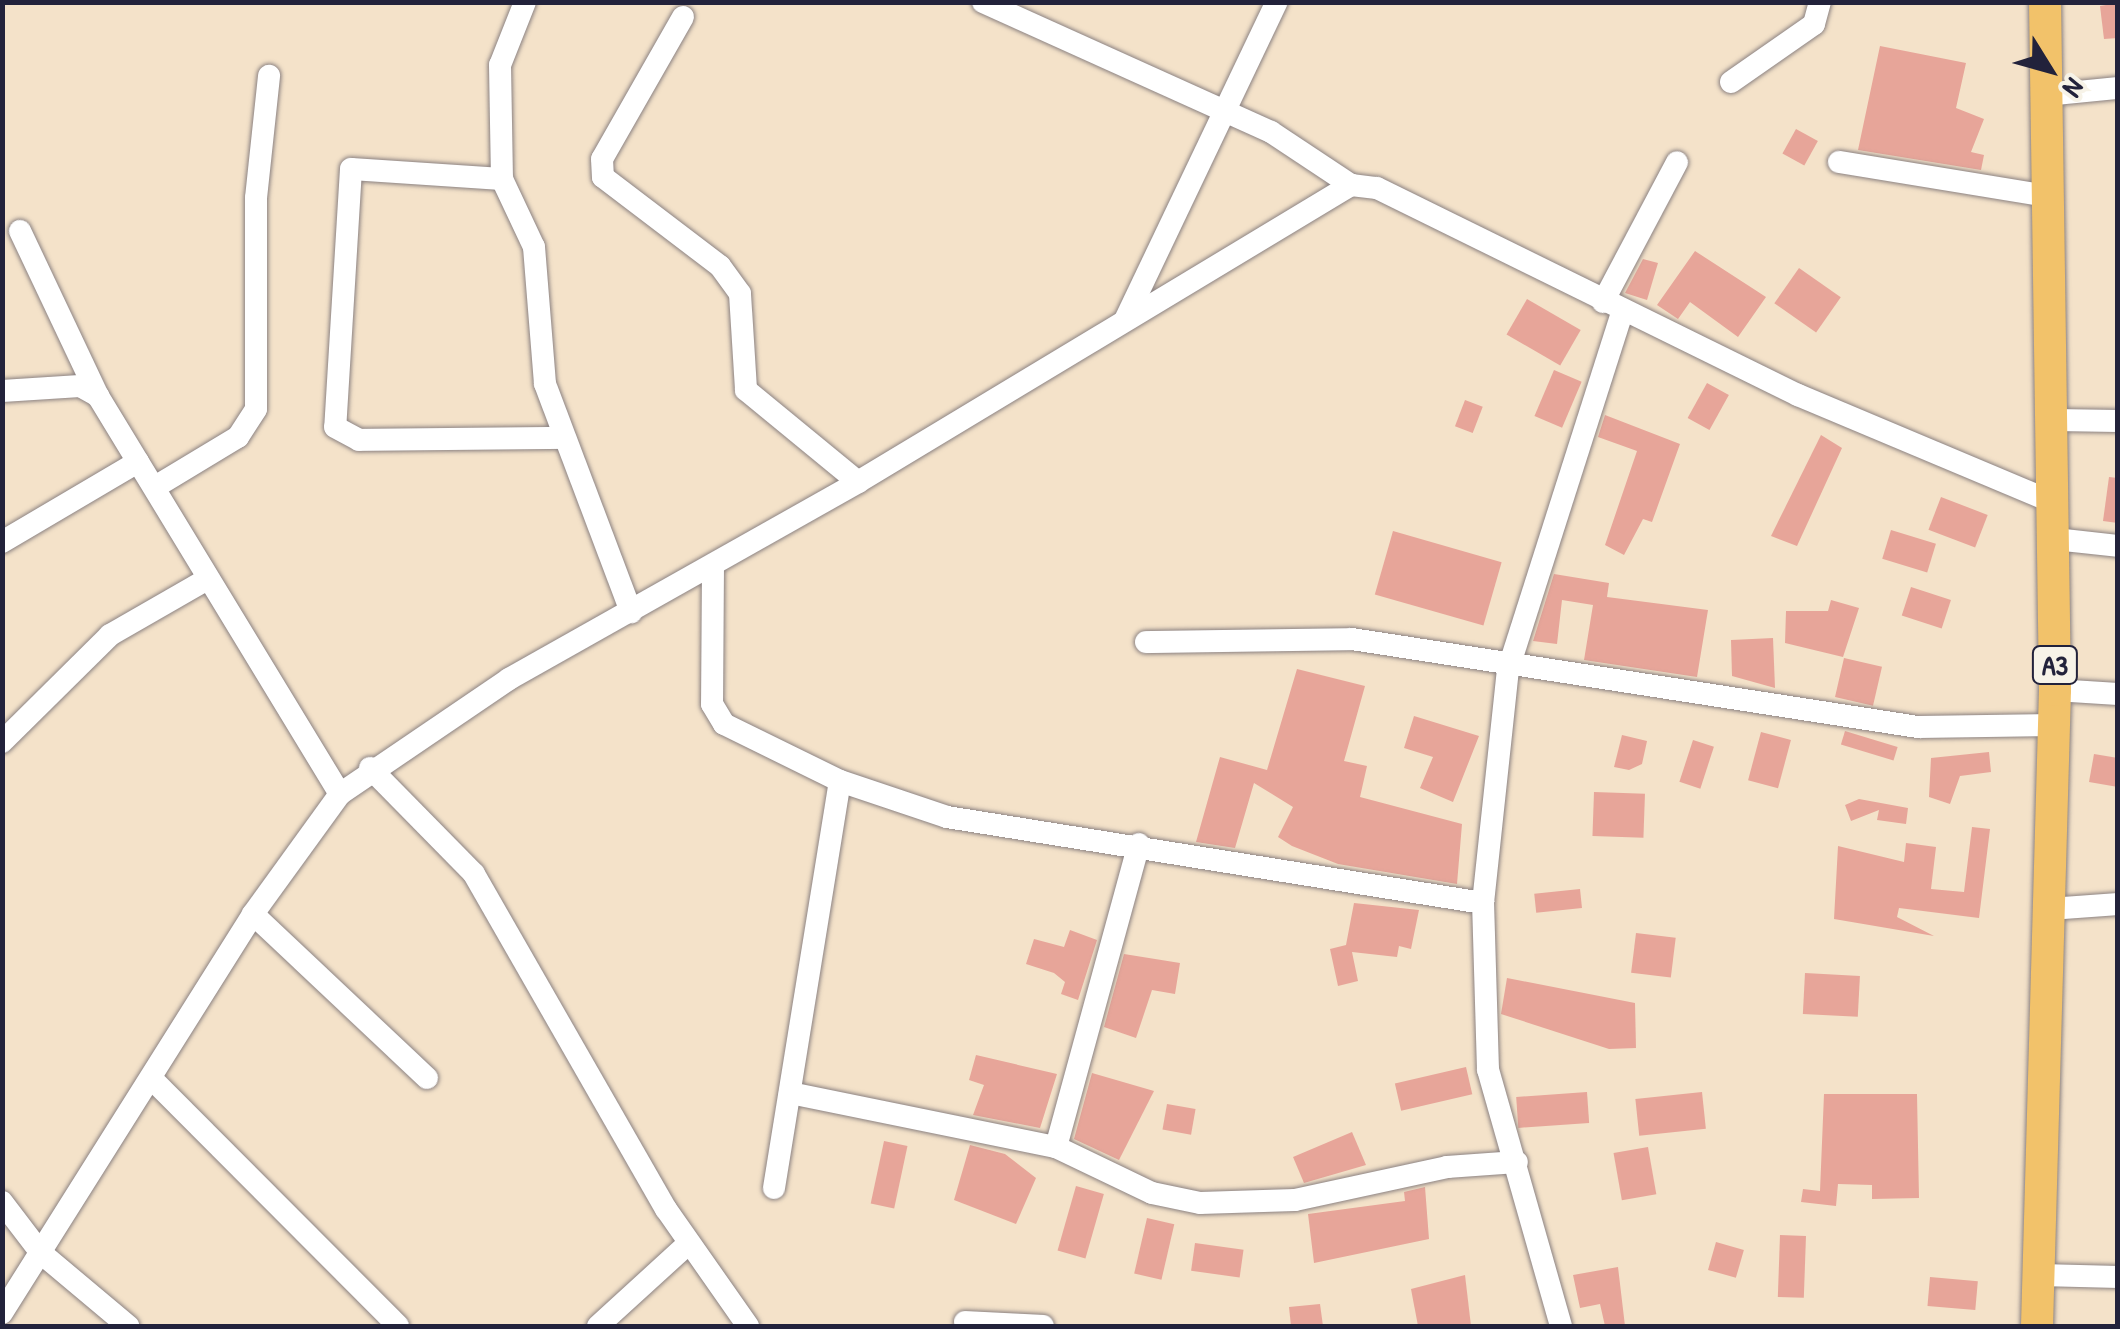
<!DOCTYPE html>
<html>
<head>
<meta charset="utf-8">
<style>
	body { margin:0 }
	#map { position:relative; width:2120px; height:1329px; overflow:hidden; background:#f4e2c9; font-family:"Patrick Hand",sans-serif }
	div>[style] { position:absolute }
	.building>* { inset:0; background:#e7a599; transform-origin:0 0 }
	.roads { filter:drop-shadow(0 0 2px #8b8282) drop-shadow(0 0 2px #8b8282) }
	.minor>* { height:22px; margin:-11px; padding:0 11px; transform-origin:11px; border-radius:11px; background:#fff }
	.highway>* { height:32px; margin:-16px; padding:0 16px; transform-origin:16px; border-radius:16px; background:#f2c26a }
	span { translate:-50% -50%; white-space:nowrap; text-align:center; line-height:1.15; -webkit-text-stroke:8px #f7f3e8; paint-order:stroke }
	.shield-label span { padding:2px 8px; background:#f7f3e8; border:2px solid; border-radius:8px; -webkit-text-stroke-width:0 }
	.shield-label { font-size:28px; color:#22223b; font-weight:700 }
	.frame { position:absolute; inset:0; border:5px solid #22223b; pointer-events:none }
	.north { position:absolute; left:2000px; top:20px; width:100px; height:100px; -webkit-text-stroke:8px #f7f3e8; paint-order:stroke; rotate:127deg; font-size:28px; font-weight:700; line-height:40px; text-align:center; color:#22223b }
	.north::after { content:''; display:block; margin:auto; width:35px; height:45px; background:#22223b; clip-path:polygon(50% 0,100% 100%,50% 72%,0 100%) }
</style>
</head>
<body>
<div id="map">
	<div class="building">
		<div style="clip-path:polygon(2118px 3px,2118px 38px,2104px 39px,2100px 6px)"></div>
		<div style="clip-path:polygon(1880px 46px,1966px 63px,1956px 108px,1984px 119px,1971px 152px,1984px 155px,1981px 170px,1858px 150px)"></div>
		<div style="left:1796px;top:129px;width:25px;height:28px;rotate:29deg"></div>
		<div style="clip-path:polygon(1695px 251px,1766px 297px,1738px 337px,1690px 302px,1678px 319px,1657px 305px)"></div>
		<div style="clip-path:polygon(1643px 259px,1658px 263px,1647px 300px,1625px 293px)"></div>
		<div style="left:1799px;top:268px;width:51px;height:43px;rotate:35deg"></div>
		<div style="left:1527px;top:299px;width:62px;height:41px;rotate:30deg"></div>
		<div style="left:1554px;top:370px;width:30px;height:50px;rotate:23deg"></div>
		<div style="left:1707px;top:383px;width:25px;height:40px;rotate:29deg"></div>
		<div style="left:1465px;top:400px;width:19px;height:28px;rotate:21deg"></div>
		<div style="clip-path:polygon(1605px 415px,1680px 444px,1652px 522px,1643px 519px,1624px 555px,1605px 545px,1637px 451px,1598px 437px)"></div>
		<div style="clip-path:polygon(1821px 435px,1842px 448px,1797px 546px,1771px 536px)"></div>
		<div style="clip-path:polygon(2109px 477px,2118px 478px,2118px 523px,2103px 521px)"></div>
		<div style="left:1941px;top:497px;width:50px;height:35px;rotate:21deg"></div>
		<div style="left:1891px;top:530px;width:47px;height:30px;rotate:17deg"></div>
		<div style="left:1393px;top:531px;width:113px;height:66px;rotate:16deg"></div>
		<div style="clip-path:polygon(1554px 574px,1609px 583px,1607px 597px,1708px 610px,1697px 677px,1584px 660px,1593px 605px,1562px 600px,1557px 644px,1533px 641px)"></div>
		<div style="left:1911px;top:587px;width:42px;height:30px;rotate:18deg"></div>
		<div style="clip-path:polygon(1831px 600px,1859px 608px,1843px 657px,1785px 643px,1786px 611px,1828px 611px)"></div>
		<div style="clip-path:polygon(1773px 638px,1775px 688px,1732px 676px,1731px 640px)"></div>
		<div style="left:1844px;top:658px;width:39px;height:40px;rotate:13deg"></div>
		<div style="clip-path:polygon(1297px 669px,1365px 686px,1344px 761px,1367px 766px,1360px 797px,1462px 824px,1457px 884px,1338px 864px,1292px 846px,1278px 837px,1293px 807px,1254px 783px,1235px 848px,1196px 842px,1220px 757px,1267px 770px)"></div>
		<div style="clip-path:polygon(1414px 716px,1479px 736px,1453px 802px,1420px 788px,1433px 757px,1404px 748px)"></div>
		<div style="left:1845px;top:731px;width:55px;height:14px;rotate:17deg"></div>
		<div style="left:1761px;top:732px;width:31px;height:50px;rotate:15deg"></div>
		<div style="clip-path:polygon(1622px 735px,1647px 741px,1642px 764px,1629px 770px,1614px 767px)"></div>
		<div style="left:1693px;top:740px;width:22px;height:44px;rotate:18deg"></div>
		<div style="clip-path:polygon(1989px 752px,1991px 772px,1960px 776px,1950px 804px,1929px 797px,1931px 758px)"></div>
		<div style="clip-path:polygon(2094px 754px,2118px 758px,2118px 787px,2089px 782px)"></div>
		<div style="left:1594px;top:792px;width:51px;height:44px;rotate:2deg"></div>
		<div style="clip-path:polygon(1859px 799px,1908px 808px,1906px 824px,1877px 820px,1879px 810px,1851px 821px,1845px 805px)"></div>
		<div style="clip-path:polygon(1972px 827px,1990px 829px,1979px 918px,1899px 908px,1897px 917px,1934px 936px,1834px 919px,1838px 846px,1904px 862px,1906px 843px,1936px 847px,1931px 889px,1964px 892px)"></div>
		<div style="left:1580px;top:889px;width:19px;height:46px;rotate:84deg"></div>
		<div style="clip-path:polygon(1354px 903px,1419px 910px,1411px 949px,1399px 946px,1397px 957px,1352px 952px,1358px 981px,1338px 986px,1330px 949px,1346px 945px)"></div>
		<div style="clip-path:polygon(1070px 930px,1097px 940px,1078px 1000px,1061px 994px,1065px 982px,1054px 973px,1026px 964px,1034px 939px,1064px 947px)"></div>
		<div style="left:1636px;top:933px;width:40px;height:40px;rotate:7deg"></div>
		<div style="clip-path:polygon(1124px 954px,1180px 963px,1175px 994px,1152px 990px,1136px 1038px,1104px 1027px)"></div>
		<div style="left:1805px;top:973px;width:55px;height:41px;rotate:3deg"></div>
		<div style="clip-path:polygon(1507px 978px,1635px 1003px,1636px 1048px,1609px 1049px,1501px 1014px)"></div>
		<div style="clip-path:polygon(976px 1055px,1057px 1074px,1040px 1128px,973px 1115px,984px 1085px,969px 1080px)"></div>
		<div style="left:1466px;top:1067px;width:28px;height:73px;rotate:77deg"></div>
		<div style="clip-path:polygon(1092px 1073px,1154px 1091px,1119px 1160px,1074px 1139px)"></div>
		<div style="left:1587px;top:1092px;width:31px;height:71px;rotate:86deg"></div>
		<div style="left:1702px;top:1092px;width:37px;height:67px;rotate:84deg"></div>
		<div style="clip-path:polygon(1824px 1094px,1917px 1094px,1919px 1198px,1872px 1199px,1872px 1185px,1838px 1184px,1836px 1206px,1801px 1202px,1803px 1189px,1820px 1191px)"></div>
		<div style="left:1167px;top:1104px;width:29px;height:26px;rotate:10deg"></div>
		<div style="clip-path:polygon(1352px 1132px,1366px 1165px,1304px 1183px,1293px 1157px)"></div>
		<div style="left:884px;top:1141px;width:24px;height:64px;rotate:12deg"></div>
		<div style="clip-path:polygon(970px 1145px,1005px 1154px,1036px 1178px,1016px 1224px,954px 1200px)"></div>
		<div style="left:1648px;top:1147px;width:48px;height:35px;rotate:80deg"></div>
		<div style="left:1076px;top:1186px;width:29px;height:67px;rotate:16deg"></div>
		<div style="clip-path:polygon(1425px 1187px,1429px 1239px,1314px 1263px,1308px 1214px,1405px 1201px,1404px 1192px)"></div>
		<div style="left:1147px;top:1218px;width:28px;height:57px;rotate:13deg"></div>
		<div style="left:1780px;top:1235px;width:26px;height:62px;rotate:2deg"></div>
		<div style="left:1716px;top:1242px;width:29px;height:29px;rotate:16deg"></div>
		<div style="left:1195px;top:1243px;width:49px;height:28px;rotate:8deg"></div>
		<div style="clip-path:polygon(1618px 1267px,1625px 1326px,1605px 1326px,1600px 1304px,1580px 1308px,1573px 1275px)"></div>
		<div style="clip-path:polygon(1465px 1275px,1471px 1326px,1418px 1326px,1411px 1289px)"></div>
		<div style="left:1930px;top:1277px;width:48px;height:29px;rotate:5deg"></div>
		<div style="clip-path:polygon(1320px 1304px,1323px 1326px,1291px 1326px,1289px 1307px)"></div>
	</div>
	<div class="roads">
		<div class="minor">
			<div style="left:525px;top:2px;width:68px;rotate:111.6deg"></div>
			<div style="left:500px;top:65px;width:114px;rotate:89deg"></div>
			<div style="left:502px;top:179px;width:75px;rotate:64.8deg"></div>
			<div style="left:534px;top:247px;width:137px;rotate:85.4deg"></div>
			<div style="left:545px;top:384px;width:244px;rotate:69.3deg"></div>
			<div style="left:983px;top:2px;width:316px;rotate:24.3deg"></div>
			<div style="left:1271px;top:132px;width:96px;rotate:33.5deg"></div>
			<div style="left:683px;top:17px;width:163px;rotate:119.7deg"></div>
			<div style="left:602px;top:159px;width:18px;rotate:87deg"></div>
			<div style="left:603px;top:177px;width:147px;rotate:37.3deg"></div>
			<div style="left:720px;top:266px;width:34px;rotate:54deg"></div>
			<div style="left:740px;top:294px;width:96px;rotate:86.4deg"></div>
			<div style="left:746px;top:390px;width:145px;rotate:39.4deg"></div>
			<div style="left:1731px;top:82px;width:101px;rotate:-34.9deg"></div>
			<div style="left:1814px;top:24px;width:23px;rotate:-75deg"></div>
			<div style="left:2046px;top:95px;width:72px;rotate:-5.6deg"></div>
			<div style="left:1839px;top:162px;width:210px;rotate:9.3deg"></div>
			<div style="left:502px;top:179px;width:151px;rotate:-176.2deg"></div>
			<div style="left:351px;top:169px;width:258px;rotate:93.5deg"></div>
			<div style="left:335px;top:427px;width:27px;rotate:28deg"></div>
			<div style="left:359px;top:440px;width:203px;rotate:-0.6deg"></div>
			<div style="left:20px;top:231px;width:183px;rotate:64.7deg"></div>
			<div style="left:98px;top:396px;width:466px;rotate:58.7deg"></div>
			<div style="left:1603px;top:302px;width:158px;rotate:-62.1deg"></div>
			<div style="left:1125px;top:320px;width:352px;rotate:-64.5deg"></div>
			<div style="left:2px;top:391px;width:78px;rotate:-3.7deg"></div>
			<div style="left:80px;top:386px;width:21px;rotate:29deg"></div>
			<div style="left:2055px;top:420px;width:63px;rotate:0.9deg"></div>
			<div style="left:155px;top:487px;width:97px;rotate:-31.1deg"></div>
			<div style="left:238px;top:437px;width:33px;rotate:-57deg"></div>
			<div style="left:256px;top:409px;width:211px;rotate:-90deg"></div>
			<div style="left:256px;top:198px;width:123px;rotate:-83.9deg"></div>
			<div style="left:2055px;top:539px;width:63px;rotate:6.3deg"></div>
			<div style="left:2px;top:542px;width:158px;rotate:-30.5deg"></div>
			<div style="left:713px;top:566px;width:138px;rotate:90.4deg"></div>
			<div style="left:712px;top:704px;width:23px;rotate:59deg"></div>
			<div style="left:724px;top:724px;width:129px;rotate:26.2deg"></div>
			<div style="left:840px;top:781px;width:113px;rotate:18.6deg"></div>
			<div style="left:947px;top:817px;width:543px;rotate:9.12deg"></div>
			<div style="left:1146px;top:642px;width:206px;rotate:-0.8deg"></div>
			<div style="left:1352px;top:639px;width:573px;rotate:8.84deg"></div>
			<div style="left:1918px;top:727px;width:136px;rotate:-0.8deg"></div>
			<div style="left:2055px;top:690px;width:63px;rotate:3.6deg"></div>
			<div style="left:2px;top:742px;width:152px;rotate:-44.7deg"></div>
			<div style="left:110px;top:635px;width:108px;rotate:-29.9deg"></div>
			<div style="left:370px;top:768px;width:148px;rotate:45.5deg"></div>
			<div style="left:474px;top:874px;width:386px;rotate:60.2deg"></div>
			<div style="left:666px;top:1209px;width:143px;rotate:55deg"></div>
			<div style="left:2050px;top:909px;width:68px;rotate:-4.2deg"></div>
			<div style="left:253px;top:914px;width:239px;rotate:43.3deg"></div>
			<div style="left:153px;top:1080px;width:347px;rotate:45.1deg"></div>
			<div style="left:790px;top:1093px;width:271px;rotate:11.5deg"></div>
			<div style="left:1056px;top:1147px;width:106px;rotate:25.6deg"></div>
			<div style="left:1152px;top:1193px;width:49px;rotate:11.8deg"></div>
			<div style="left:1200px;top:1203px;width:95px;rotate:-1.8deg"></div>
			<div style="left:1295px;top:1200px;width:156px;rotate:-12.2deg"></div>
			<div style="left:1447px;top:1167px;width:70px;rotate:-4.1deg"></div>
			<div style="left:1056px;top:1147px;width:314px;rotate:-74.7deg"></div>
			<div style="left:774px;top:1188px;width:412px;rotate:-80.8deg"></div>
			<div style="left:2px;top:1202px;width:64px;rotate:52.6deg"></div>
			<div style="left:41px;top:1253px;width:114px;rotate:40deg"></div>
			<div style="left:2041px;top:1275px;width:77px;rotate:1.5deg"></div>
			<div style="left:2px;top:1313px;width:471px;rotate:-57.8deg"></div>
			<div style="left:253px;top:914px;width:148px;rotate:-54.1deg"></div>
			<div style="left:340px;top:794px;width:204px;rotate:-34.2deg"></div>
			<div style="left:509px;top:679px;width:401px;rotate:-29.4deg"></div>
			<div style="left:858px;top:482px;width:576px;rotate:-31.07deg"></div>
			<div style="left:1351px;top:185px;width:26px;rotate:7deg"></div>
			<div style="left:1377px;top:188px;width:469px;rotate:26.2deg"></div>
			<div style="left:1798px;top:395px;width:279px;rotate:22.8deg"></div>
			<div style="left:965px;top:1322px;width:78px;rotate:2.9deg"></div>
			<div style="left:598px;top:1326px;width:123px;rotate:-42.4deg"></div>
			<div style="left:1561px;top:1326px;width:266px;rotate:-105.9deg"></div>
			<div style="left:1488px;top:1070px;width:167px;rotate:-91.7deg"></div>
			<div style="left:1483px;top:903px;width:234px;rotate:-83.9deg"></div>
			<div style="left:1508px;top:670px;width:376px;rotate:-72.3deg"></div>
		</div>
		<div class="highway">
			<div style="left:2037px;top:1326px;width:636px;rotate:-88.38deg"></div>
			<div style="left:2055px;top:690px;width:688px;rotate:-90.83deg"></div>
		</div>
	</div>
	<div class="shield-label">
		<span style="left:2055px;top:665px">A3</span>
	</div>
	<div class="frame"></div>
	<div class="north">N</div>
</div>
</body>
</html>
